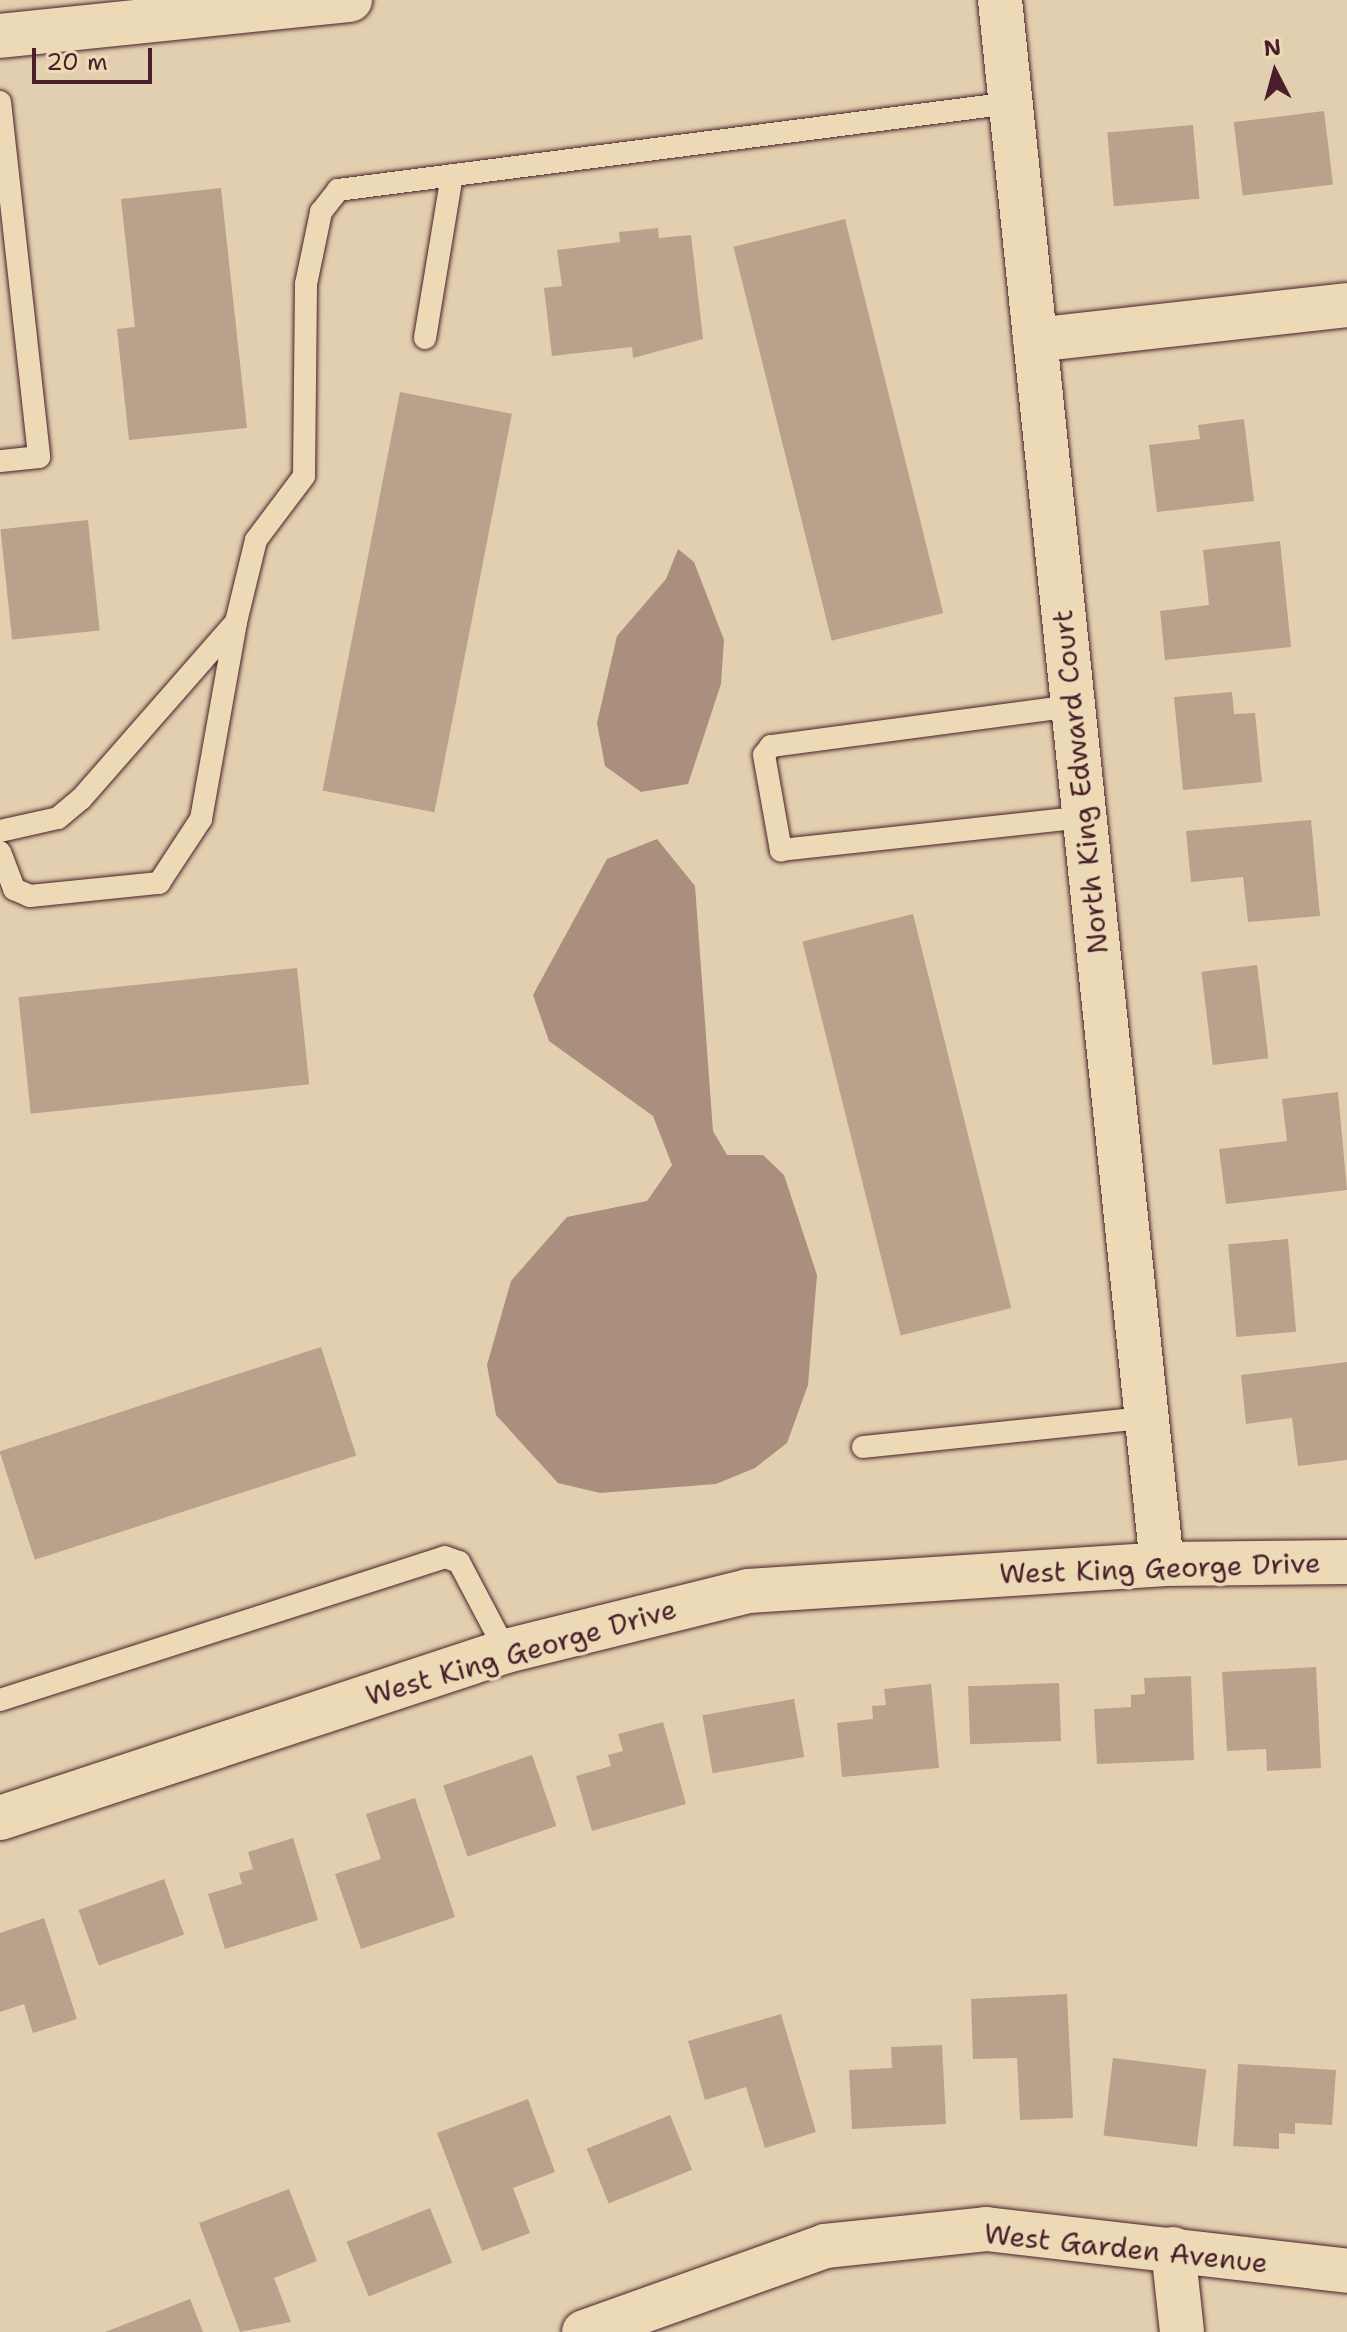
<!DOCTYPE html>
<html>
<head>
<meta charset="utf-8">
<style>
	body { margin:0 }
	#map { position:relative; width:1347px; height:2332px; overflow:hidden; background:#e2cfaf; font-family:"Shantell Sans",sans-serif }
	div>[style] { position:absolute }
	.water>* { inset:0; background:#aa8e7e }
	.building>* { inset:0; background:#baa18c; transform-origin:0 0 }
	.roads { filter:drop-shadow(0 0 2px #4a1f2b) drop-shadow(0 0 2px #4a1f2b) }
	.lane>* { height:22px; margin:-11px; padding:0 11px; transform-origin:11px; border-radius:11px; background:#ecdab7 }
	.street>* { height:44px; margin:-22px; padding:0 22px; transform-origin:22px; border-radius:22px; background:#ecdab7 }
	.primary>* { height:44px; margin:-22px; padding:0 22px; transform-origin:22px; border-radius:22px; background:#ecdab7 }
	span { translate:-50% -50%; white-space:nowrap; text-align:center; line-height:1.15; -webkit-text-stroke:7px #ecdab7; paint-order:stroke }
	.street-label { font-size:28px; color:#4a1f2b }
	.north { position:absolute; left:1235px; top:32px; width:80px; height:80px; -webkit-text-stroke:6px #ecdab7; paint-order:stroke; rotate:354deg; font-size:22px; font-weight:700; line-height:32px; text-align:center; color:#4a1f2b }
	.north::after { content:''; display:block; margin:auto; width:28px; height:36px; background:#4a1f2b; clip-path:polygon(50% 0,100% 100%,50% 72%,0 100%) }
	.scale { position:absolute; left:32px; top:48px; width:120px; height:36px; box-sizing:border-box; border:4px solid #4a1f2b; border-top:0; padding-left:10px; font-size:24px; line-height:28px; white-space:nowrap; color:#4a1f2b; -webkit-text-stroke:6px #ecdab7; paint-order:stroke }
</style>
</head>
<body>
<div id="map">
	<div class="water">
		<div style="clip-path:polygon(678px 549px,694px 562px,724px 640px,721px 684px,688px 784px,641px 792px,605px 766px,597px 723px,617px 636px,666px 579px)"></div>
		<div style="clip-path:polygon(657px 839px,695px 886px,713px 1131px,727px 1155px,763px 1155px,784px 1175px,817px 1275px,808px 1385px,787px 1443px,755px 1468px,716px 1484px,600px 1493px,558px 1483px,496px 1415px,487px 1365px,511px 1281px,567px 1217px,647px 1201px,672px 1165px,653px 1116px,549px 1041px,533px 995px,607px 859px)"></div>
	</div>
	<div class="building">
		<div style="left:1324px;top:111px;width:74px;height:91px;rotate:83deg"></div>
		<div style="left:1193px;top:125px;width:74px;height:86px;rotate:85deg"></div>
		<div style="clip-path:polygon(221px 188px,247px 428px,129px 440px,117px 329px,135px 327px,121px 199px)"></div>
		<div style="left:845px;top:219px;width:406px;height:115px;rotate:76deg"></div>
		<div style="clip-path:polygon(658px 228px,659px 238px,691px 235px,703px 339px,633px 358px,632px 347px,552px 356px,544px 288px,562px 286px,557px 250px,620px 242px,619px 232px)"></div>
		<div style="left:400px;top:392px;width:114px;height:406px;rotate:11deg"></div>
		<div style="clip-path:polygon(1244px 419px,1254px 501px,1157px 512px,1149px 445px,1200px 439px,1198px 425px)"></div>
		<div style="left:88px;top:520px;width:111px;height:88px;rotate:84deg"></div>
		<div style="clip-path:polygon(1280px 541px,1291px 647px,1165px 660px,1160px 611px,1209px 605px,1203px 550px)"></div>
		<div style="clip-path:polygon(1232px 692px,1234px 714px,1255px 713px,1262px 782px,1183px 790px,1174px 697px)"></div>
		<div style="clip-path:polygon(1311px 820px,1320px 916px,1248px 922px,1243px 877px,1191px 882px,1186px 831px)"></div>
		<div style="left:913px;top:914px;width:406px;height:114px;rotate:76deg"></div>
		<div style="left:1257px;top:965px;width:94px;height:56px;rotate:83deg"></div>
		<div style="left:297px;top:968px;width:117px;height:280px;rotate:84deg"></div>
		<div style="clip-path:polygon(1338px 1092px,1347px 1190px,1226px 1204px,1219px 1149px,1287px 1141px,1282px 1099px)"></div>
		<div style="left:1288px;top:1239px;width:93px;height:60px;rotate:85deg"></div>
		<div style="left:321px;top:1347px;width:114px;height:338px;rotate:72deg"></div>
		<div style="clip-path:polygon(1347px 1362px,1347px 1460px,1298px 1466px,1292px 1418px,1246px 1424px,1241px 1375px)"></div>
		<div style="clip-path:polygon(1316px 1667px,1321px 1768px,1267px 1771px,1266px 1749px,1227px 1751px,1222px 1672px)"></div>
		<div style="clip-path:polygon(1191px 1676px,1194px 1760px,1097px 1764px,1094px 1709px,1131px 1707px,1131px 1695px,1145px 1694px,1144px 1678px)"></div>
		<div style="left:1059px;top:1683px;width:58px;height:91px;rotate:88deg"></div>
		<div style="clip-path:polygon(931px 1684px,939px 1768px,842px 1777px,837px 1723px,873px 1719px,872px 1706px,886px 1705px,884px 1689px)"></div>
		<div style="left:794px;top:1699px;width:59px;height:93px;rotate:80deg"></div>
		<div style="clip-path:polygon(663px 1722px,686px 1804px,592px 1831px,576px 1776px,611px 1766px,608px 1755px,623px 1751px,618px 1734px)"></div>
		<div style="left:532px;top:1755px;width:75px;height:94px;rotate:71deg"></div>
		<div style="clip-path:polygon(415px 1798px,455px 1917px,361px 1949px,335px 1874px,381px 1859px,366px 1814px)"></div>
		<div style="clip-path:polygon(293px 1838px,318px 1920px,225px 1949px,208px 1894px,242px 1884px,239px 1873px,253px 1869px,248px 1852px)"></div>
		<div style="left:164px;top:1879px;width:59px;height:91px;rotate:70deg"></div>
		<div style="clip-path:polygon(44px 1918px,77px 2019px,33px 2033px,24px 2004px,0 2012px,0 1933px)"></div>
		<div style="clip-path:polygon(1067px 1994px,1073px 2118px,1020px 2120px,1017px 2058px,973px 2059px,971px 1999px)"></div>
		<div style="clip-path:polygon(781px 2014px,816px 2132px,765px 2148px,746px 2087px,705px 2100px,688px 2041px)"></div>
		<div style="clip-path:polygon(942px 2045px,946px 2124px,852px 2129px,849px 2070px,892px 2068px,891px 2047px)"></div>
		<div style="left:1113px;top:2058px;width:94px;height:78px;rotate:7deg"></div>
		<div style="clip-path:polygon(1238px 2064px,1336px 2070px,1332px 2125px,1295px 2123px,1295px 2134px,1279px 2133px,1279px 2149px,1233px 2146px)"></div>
		<div style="clip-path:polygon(528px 2099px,555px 2172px,513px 2188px,530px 2233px,482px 2251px,437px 2133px)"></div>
		<div style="left:670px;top:2115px;width:59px;height:90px;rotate:68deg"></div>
		<div style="clip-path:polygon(289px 2189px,317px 2261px,274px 2278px,291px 2322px,240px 2332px,199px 2223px)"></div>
		<div style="left:430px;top:2208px;width:59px;height:90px;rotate:68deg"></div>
		<div style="clip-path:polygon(190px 2299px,203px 2332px,105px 2332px)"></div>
	</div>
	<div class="roads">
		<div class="lane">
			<div style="left:0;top:102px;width:357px;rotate:83.7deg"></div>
			<div style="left:39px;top:457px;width:39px;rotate:174deg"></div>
			<div style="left:425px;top:338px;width:165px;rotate:-80.6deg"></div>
			<div style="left:1072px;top:706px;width:304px;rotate:172.4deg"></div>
			<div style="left:771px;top:746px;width:11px;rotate:128deg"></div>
			<div style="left:764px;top:755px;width:97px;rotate:79.9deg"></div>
			<div style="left:781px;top:850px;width:305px;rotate:-6.2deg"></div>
			<div style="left:0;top:831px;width:59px;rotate:-12.6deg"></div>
			<div style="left:58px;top:818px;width:30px;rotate:-40deg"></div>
			<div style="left:81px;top:799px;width:235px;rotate:-48.8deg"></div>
			<div style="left:236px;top:622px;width:84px;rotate:-76.3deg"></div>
			<div style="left:256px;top:540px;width:80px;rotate:-53.1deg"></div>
			<div style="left:304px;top:476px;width:192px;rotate:-89.4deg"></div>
			<div style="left:306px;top:284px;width:74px;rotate:-78.2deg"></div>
			<div style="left:321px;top:212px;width:28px;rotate:-52deg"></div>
			<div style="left:338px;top:190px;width:679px;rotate:-7.37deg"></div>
			<div style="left:0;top:852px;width:40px;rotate:69deg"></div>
			<div style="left:14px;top:889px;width:17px;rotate:24deg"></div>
			<div style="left:30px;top:896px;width:130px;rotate:-5.8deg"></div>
			<div style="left:159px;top:883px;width:77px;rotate:-56.7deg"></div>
			<div style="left:201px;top:819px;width:200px;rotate:-79.9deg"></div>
			<div style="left:863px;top:1447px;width:284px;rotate:-5.9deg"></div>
			<div style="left:0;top:1700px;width:467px;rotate:-17.8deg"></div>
			<div style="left:445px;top:1557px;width:15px;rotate:20deg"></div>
			<div style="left:459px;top:1562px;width:101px;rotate:62.2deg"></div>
		</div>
		<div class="street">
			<div style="left:1000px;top:0;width:1572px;rotate:84.09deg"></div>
			<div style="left:1035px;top:340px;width:314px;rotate:-6.4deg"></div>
			<div style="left:0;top:1818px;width:533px;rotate:-18.26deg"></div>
			<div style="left:506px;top:1651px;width:249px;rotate:-13.9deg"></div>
			<div style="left:748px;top:1591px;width:415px;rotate:-3.7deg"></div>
			<div style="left:1162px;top:1564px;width:185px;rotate:-0.6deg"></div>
			<div style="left:1173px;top:2249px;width:83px;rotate:83.8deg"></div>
			<div style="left:584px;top:2332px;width:256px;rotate:-19.6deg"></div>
			<div style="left:825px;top:2246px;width:162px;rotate:-6deg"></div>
			<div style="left:986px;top:2229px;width:363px;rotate:6.6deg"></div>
		</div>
		<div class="primary">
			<div style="left:0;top:36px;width:352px;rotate:-5.9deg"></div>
		</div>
	</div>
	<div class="street-label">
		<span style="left:1080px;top:782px;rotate:-96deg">North King Edward Court</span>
		<span style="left:1160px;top:1568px;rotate:-2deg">West King George Drive</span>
		<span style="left:521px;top:1652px;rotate:-16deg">West King George Drive</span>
		<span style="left:1126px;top:2248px;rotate:6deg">West Garden Avenue</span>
	</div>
	<div class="north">N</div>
	<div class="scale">20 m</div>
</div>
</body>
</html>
